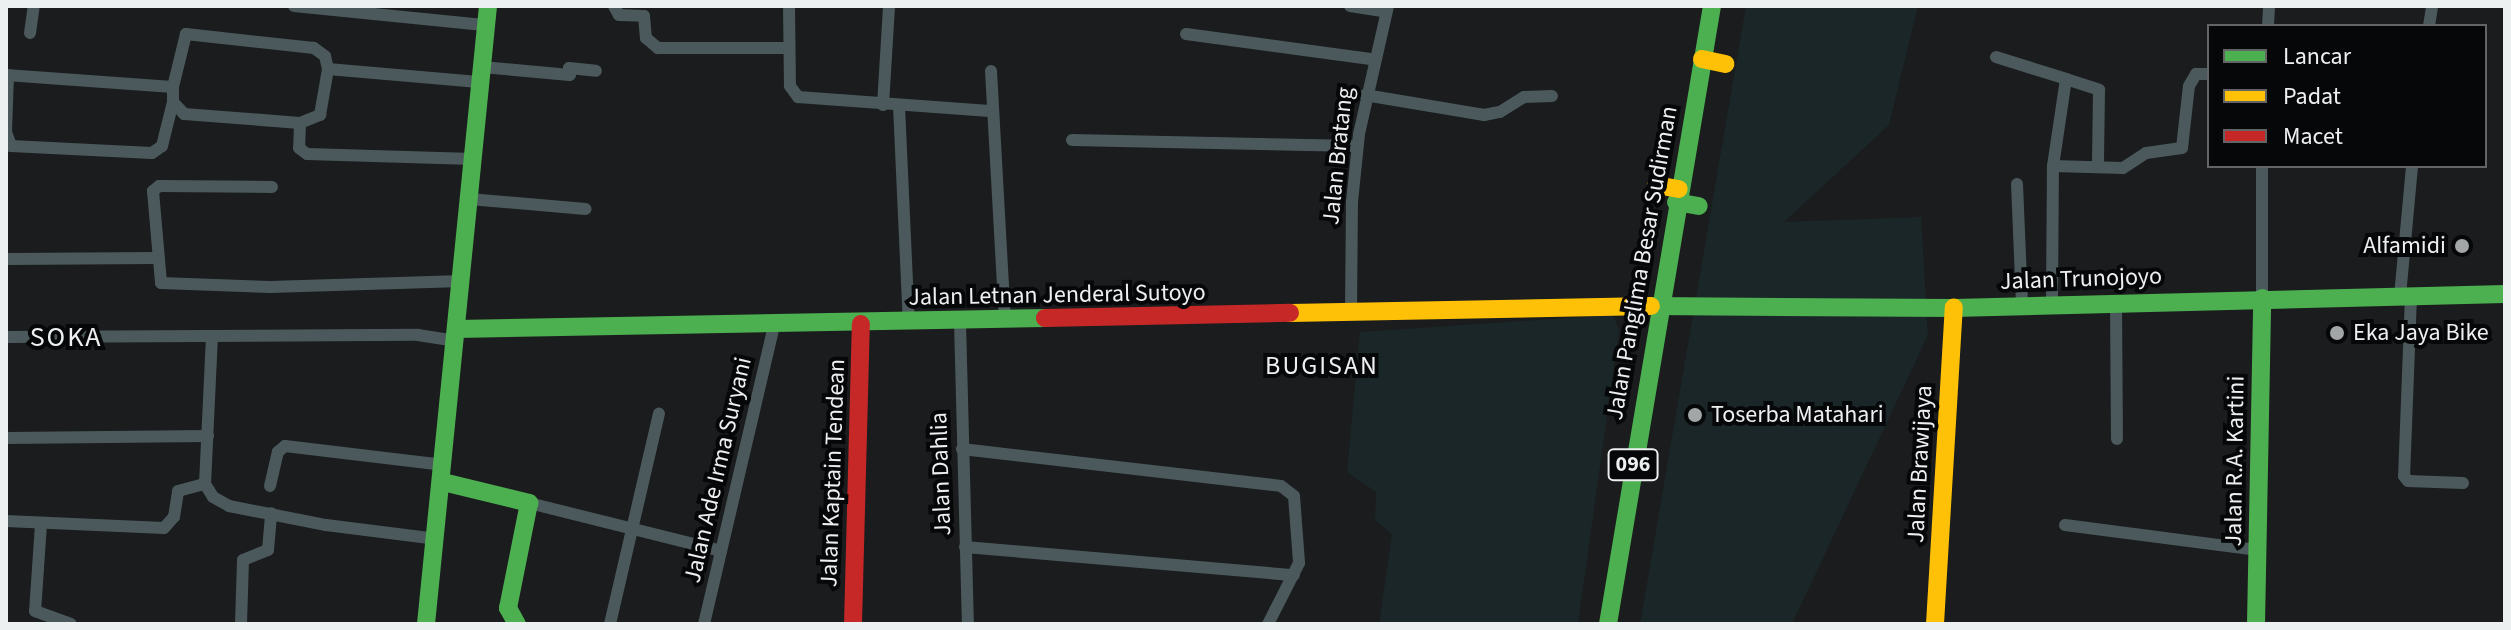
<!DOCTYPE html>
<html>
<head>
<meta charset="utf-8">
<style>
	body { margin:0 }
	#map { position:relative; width:2511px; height:630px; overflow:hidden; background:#1a1c1d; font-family:"Source Sans 3",sans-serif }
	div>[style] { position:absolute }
	.built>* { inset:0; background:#1b2628 }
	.street>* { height:12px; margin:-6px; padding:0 6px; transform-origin:6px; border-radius:6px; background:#4b595c }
	.fast>* { height:18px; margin:-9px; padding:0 9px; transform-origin:9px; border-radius:9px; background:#4caf50 }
	.slow>* { height:18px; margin:-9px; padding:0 9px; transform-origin:9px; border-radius:9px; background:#ffc107 }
	.jam>* { height:18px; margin:-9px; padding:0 9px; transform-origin:9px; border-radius:9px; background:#c62828 }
	.dots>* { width:22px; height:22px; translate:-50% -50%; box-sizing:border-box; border:4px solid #060708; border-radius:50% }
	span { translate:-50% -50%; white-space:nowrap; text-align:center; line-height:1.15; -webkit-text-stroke:8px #060708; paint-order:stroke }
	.shield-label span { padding:2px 6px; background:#060708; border:2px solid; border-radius:6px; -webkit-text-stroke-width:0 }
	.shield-label { font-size:22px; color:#edf0f0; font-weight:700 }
	.street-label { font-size:24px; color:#edf0f0 }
	.poi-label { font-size:24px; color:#edf0f0 }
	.right { translate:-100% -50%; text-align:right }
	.left { translate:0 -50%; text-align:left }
	.neighbourhood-label { font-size:26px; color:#edf0f0; letter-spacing:2px }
	.quarter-label { font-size:28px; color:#edf0f0; letter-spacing:2px }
	.frame { position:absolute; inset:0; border:8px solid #edf0f0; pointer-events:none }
	.legend { position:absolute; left:2207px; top:24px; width:280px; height:144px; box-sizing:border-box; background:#060708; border:2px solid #626465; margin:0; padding:10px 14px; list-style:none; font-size:24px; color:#edf0f0 }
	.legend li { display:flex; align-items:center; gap:16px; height:40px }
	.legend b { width:40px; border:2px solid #626465 }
</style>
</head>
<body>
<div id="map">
	<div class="built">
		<div style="clip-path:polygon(1746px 6px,1918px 6px,1889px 125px,1784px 222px,1921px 217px,1928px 335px,1792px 624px,1640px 624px)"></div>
		<div style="clip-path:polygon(1613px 315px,1619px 330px,1578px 624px,1379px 624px,1392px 534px,1375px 520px,1376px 492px,1347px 472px,1360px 332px)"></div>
	</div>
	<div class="street">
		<div style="left:294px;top:6px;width:193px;rotate:5.7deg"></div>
		<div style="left:614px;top:6px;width:10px;rotate:61deg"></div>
		<div style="left:619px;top:15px;width:25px;rotate:2deg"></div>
		<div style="left:644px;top:16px;width:22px;rotate:85deg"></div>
		<div style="left:646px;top:38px;width:16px;rotate:40deg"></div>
		<div style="left:658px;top:48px;width:129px"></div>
		<div style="left:789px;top:6px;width:80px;rotate:89.3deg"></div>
		<div style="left:790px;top:86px;width:14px;rotate:54deg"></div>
		<div style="left:798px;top:97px;width:192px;rotate:4.2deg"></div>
		<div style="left:1350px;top:6px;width:36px;rotate:9deg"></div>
		<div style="left:2268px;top:26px;width:20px;rotate:-87deg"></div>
		<div style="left:2429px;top:26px;width:20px;rotate:-81deg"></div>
		<div style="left:30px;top:33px;width:27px;rotate:-82deg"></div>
		<div style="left:1186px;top:34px;width:188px;rotate:7.7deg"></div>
		<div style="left:1996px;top:57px;width:73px;rotate:17.4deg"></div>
		<div style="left:482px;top:67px;width:88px;rotate:5.2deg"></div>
		<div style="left:570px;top:75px;width:7px;rotate:-98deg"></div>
		<div style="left:569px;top:68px;width:27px;rotate:6deg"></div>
		<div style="left:328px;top:69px;width:154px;rotate:4.9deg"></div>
		<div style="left:991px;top:71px;width:250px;rotate:86.8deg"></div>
		<div style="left:6px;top:75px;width:167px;rotate:4.1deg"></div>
		<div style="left:173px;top:87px;width:15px;rotate:90deg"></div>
		<div style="left:173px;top:102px;width:16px;rotate:47deg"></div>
		<div style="left:184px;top:114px;width:116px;rotate:4.4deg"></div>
		<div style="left:300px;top:123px;width:22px;rotate:-22deg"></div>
		<div style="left:320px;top:115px;width:47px;rotate:-80.1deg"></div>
		<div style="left:328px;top:69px;width:13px;rotate:-103deg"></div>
		<div style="left:325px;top:56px;width:14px;rotate:-144deg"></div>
		<div style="left:314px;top:48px;width:129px;rotate:-173.8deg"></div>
		<div style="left:186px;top:34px;width:55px;rotate:103.8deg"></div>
		<div style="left:8px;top:75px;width:57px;rotate:92deg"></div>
		<div style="left:6px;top:132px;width:15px;rotate:70deg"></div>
		<div style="left:11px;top:146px;width:141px;rotate:2.8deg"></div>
		<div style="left:152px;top:153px;width:12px;rotate:-35deg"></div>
		<div style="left:162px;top:146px;width:45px;rotate:-76deg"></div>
		<div style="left:1365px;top:95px;width:121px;rotate:9.5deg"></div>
		<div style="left:1484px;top:115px;width:16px;rotate:-11deg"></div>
		<div style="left:1500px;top:112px;width:28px;rotate:-32deg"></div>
		<div style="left:1524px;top:97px;width:28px;rotate:-2deg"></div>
		<div style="left:883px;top:105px;width:99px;rotate:-86.5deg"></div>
		<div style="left:899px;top:106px;width:217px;rotate:87.4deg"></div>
		<div style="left:300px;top:123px;width:25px;rotate:92deg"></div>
		<div style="left:299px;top:148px;width:10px;rotate:37deg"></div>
		<div style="left:307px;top:154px;width:166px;rotate:1.7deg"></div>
		<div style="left:1072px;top:140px;width:285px;rotate:1.2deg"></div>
		<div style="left:2053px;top:166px;width:88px;rotate:-81.5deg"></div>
		<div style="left:2066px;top:79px;width:35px;rotate:18deg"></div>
		<div style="left:2099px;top:90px;width:76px;rotate:90.8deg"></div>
		<div style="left:2017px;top:184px;width:120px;rotate:87.6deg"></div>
		<div style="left:272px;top:187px;width:113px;rotate:-179.5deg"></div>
		<div style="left:159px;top:186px;width:8px;rotate:140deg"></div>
		<div style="left:153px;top:191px;width:92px;rotate:85deg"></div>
		<div style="left:161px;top:283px;width:109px;rotate:2.1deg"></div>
		<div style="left:270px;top:287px;width:192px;rotate:-1.8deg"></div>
		<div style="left:469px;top:199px;width:117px;rotate:4.9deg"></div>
		<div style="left:6px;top:259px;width:151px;rotate:-0.4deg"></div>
		<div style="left:2400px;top:296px;width:131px;rotate:-84.7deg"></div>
		<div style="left:2411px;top:296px;width:180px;rotate:92.2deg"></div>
		<div style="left:2404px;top:476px;width:6px;rotate:51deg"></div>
		<div style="left:2408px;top:481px;width:55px;rotate:2.1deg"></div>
		<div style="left:2262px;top:298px;width:132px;rotate:-90deg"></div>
		<div style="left:2052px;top:302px;width:136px;rotate:-89.6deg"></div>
		<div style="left:2053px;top:166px;width:70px;rotate:1.6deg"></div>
		<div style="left:2123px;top:168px;width:27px;rotate:-33deg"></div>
		<div style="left:2146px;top:153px;width:36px;rotate:-8deg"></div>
		<div style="left:2182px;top:148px;width:62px;rotate:-83.6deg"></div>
		<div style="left:2189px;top:86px;width:14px;rotate:-60deg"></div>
		<div style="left:2196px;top:74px;width:13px"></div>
		<div style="left:2116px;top:302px;width:137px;rotate:89.6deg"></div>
		<div style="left:1351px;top:313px;width:111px;rotate:-89.5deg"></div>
		<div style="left:1352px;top:202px;width:68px;rotate:-84.1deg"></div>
		<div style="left:1359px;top:134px;width:131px;rotate:-77.2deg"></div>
		<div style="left:960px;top:322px;width:302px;rotate:88.5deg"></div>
		<div style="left:212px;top:336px;width:148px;rotate:92.7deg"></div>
		<div style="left:205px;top:484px;width:15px;rotate:58deg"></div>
		<div style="left:213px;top:497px;width:18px;rotate:29deg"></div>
		<div style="left:229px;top:506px;width:99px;rotate:11.1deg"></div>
		<div style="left:326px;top:525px;width:112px;rotate:7.2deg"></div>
		<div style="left:6px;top:337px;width:412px;rotate:-0.3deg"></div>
		<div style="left:418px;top:335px;width:37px;rotate:9deg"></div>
		<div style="left:6px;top:438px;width:202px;rotate:-0.6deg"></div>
		<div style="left:962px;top:449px;width:321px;rotate:6.6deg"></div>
		<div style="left:1281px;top:486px;width:16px;rotate:38deg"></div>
		<div style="left:1294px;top:496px;width:67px;rotate:85.7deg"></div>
		<div style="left:1299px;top:563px;width:68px;rotate:116.9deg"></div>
		<div style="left:270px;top:486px;width:35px;rotate:-77deg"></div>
		<div style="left:278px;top:452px;width:9px;rotate:-41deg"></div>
		<div style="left:285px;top:446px;width:160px;rotate:6.8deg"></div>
		<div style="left:529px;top:503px;width:198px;rotate:14deg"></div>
		<div style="left:6px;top:521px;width:158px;rotate:2.5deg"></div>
		<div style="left:164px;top:528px;width:15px;rotate:-48deg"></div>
		<div style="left:174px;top:517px;width:26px;rotate:-81deg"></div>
		<div style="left:178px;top:491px;width:28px;rotate:-15deg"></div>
		<div style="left:41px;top:524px;width:87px;rotate:93.9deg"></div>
		<div style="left:35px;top:611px;width:38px;rotate:20deg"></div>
		<div style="left:2065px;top:525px;width:195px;rotate:7.4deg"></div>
		<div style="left:965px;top:547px;width:330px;rotate:4.9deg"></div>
		<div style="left:241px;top:624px;width:64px;rotate:-88.2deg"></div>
		<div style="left:243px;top:560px;width:27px;rotate:-22deg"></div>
		<div style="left:268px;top:550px;width:37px;rotate:-85deg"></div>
		<div style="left:610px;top:624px;width:216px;rotate:-76.9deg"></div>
		<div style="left:704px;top:624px;width:306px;rotate:-76.8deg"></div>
	</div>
	<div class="fast">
		<div style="left:1676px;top:202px;width:23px;rotate:10deg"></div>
		<div style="left:1651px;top:306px;width:303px;rotate:0.4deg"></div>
		<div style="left:1954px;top:308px;width:551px;rotate:-1.46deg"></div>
		<div style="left:456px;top:329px;width:589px;rotate:-1.07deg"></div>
		<div style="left:443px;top:482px;width:89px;rotate:13.7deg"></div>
		<div style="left:529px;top:503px;width:107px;rotate:101.3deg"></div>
		<div style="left:508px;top:608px;width:18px;rotate:61deg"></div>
		<div style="left:426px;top:624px;width:621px;rotate:-84.27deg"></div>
		<div style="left:1608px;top:624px;width:627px;rotate:-80.45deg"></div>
		<div style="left:2256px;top:624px;width:326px;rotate:-88.9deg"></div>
	</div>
	<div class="slow">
		<div style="left:1702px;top:59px;width:24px;rotate:12deg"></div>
		<div style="left:1656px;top:185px;width:23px;rotate:10deg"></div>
		<div style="left:1290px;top:313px;width:361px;rotate:-1.1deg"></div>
		<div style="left:1935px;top:624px;width:317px;rotate:-86.6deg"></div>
	</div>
	<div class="jam">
		<div style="left:1045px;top:318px;width:245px;rotate:-1.2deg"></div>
		<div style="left:853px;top:624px;width:300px;rotate:-88.5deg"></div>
	</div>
	<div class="dots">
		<div style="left:2462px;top:246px;background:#a3a6a6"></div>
		<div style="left:2337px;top:333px;background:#a3a6a6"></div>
		<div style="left:1695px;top:415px;background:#a3a6a6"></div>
	</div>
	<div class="shield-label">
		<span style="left:1633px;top:465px">096</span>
	</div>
	<div class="street-label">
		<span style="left:1338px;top:156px;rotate:-84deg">Jalan Bratang</span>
		<span style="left:1642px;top:263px;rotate:-80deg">Jalan Panglima Besar Sudirman</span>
		<span style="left:2081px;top:279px;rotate:-2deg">Jalan Trunojoyo</span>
		<span style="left:1057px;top:295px;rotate:-1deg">Jalan Letnan Jenderal Sutoyo</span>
		<span style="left:2235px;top:461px;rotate:-89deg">Jalan R.A. Kartini</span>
		<span style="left:1920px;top:464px;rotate:-87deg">Jalan Brawijaya</span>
		<span style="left:718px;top:470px;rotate:-77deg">Jalan Ade Irma Suryani</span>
		<span style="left:833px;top:473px;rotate:-88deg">Jalan Kaptain Tendean</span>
		<span style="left:941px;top:474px;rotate:-92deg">Jalan Dahlia</span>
	</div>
	<div class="poi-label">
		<span class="right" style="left:2446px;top:246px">Alfamidi</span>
		<span class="left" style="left:2353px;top:333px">Eka Jaya Bike</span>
		<span class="left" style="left:1711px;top:415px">Toserba Matahari</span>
	</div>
	<div class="neighbourhood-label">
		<span style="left:1322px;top:366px">BUGISAN</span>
	</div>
	<div class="quarter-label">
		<span style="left:66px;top:337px">SOKA</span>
	</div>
	<div class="frame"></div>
	<ul class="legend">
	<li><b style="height:10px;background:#4caf50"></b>Lancar</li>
	<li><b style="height:10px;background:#ffc107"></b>Padat</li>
	<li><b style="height:10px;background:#c62828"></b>Macet</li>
	</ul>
</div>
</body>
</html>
